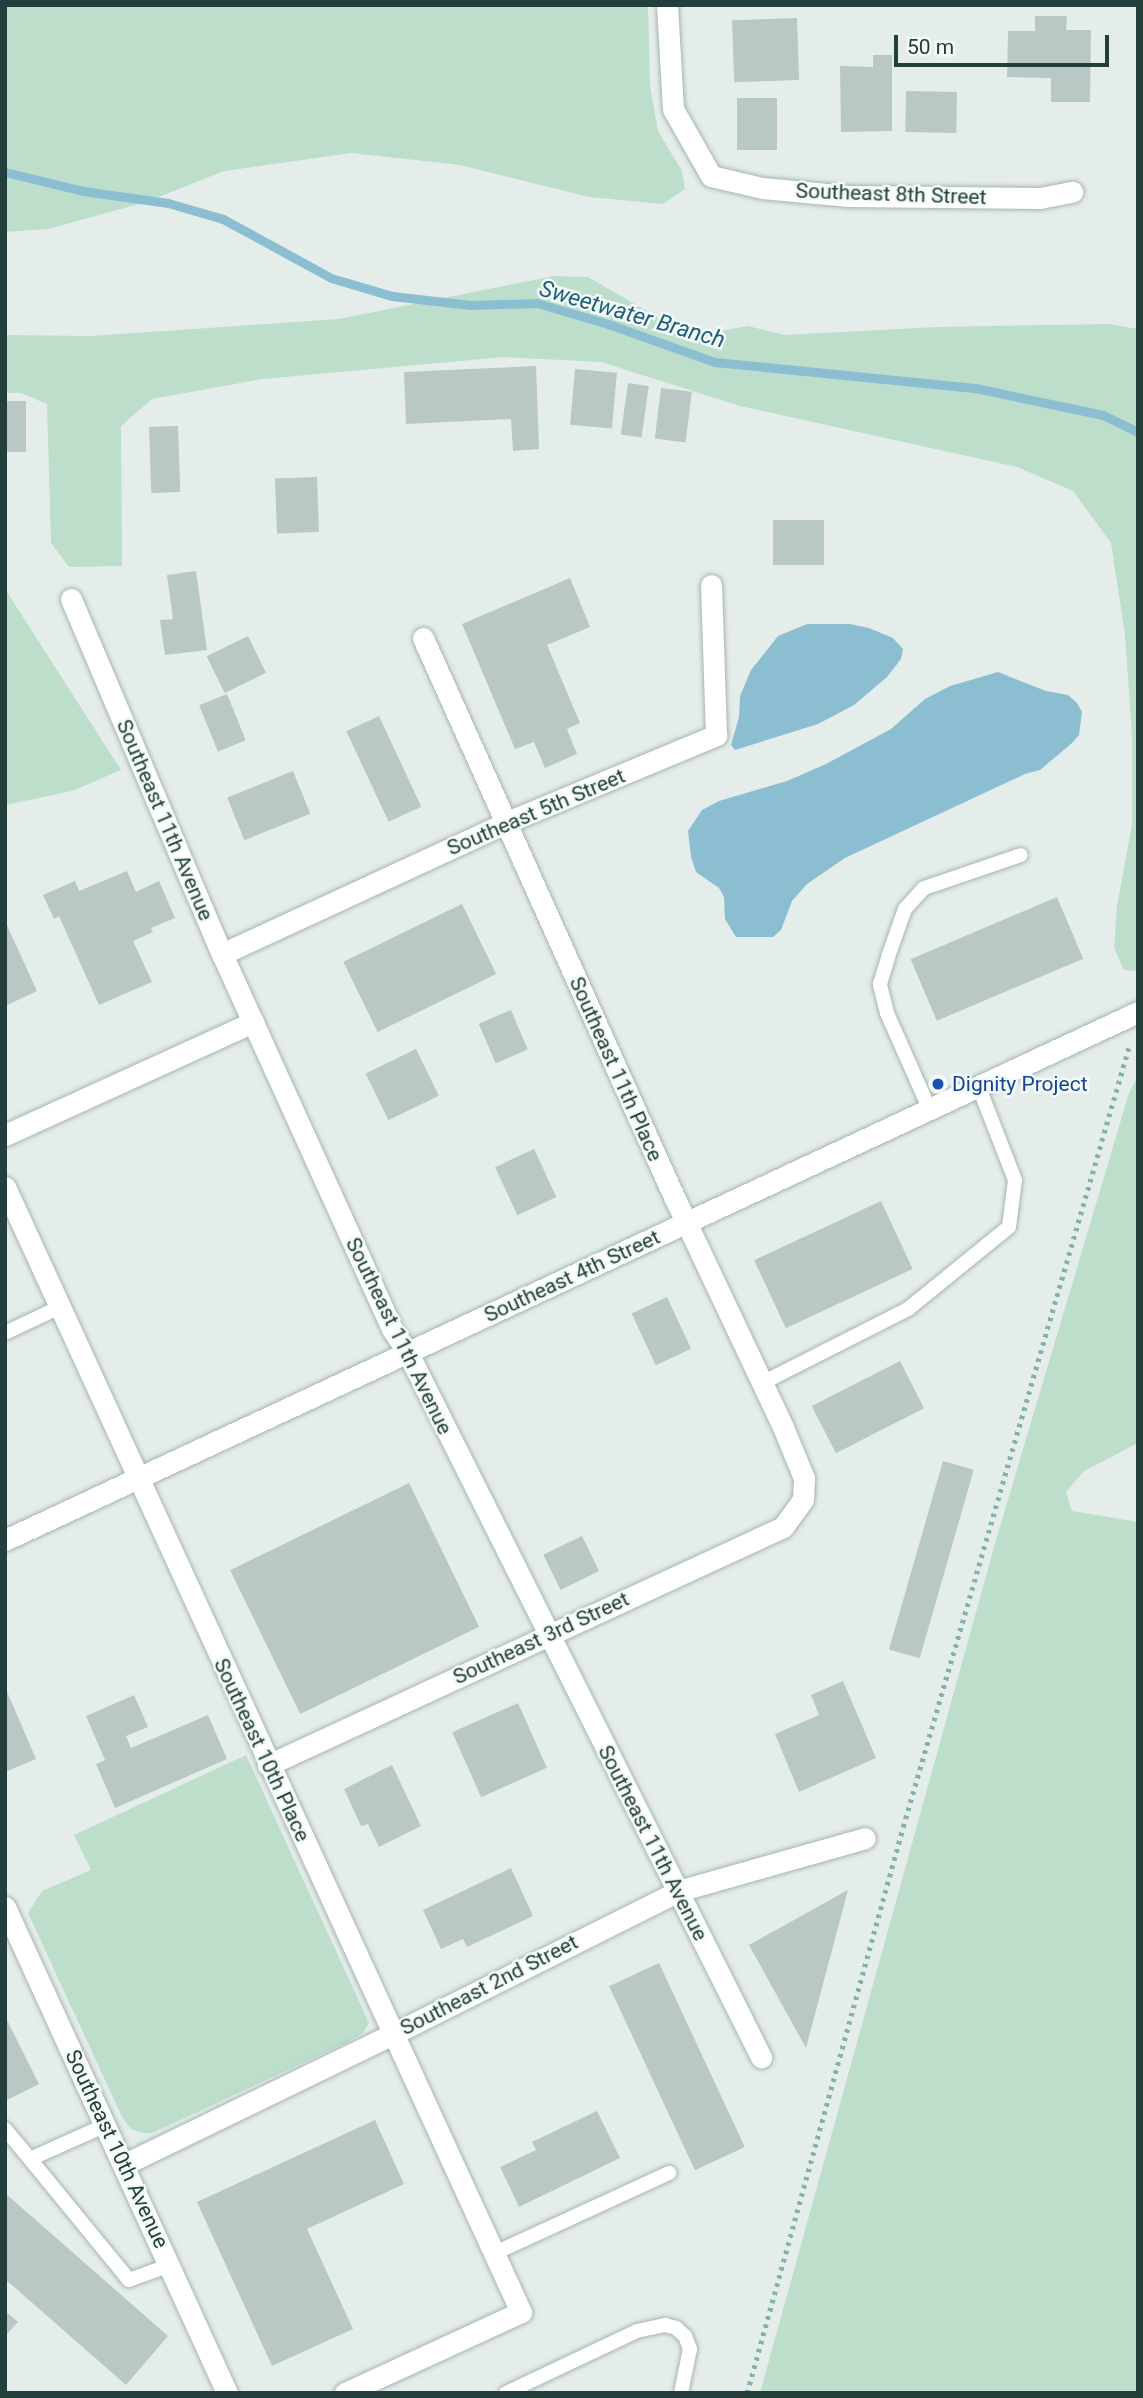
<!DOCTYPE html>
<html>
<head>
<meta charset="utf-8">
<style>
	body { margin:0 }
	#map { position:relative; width:1143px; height:2398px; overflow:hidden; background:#e4edea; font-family:Roboto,sans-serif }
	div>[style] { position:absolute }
	.green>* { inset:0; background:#bddeca }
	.water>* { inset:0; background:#8cbed2 }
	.stream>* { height:9px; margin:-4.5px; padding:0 4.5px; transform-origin:4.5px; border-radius:4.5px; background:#8cbed2 }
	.building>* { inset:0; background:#b9c8c4; transform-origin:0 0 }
	.path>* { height:4.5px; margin-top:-2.25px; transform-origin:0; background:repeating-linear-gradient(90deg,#84b1a8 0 3.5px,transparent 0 8.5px) }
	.roads { filter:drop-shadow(0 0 2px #a6b5b2) drop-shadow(0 0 2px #a6b5b2) }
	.service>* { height:14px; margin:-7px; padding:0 7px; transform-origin:7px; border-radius:7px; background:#fff }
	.minor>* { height:21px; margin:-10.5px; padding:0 10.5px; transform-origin:10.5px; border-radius:10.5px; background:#fff }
	.tertiary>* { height:21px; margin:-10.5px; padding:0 10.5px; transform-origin:10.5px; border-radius:10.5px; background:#fff }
	.dots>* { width:19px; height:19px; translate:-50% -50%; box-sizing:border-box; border:4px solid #f4faf8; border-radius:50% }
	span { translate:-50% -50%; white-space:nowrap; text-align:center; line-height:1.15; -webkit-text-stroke:5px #f4faf8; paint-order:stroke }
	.street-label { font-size:21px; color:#233f3b }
	.transit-label { font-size:21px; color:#164399 }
	.left { translate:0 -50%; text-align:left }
	.water-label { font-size:23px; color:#1d607b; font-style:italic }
	.frame { position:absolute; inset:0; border:7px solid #233f3b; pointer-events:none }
	.scale { position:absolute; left:894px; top:35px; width:215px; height:32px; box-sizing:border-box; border:4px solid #233f3b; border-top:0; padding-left:9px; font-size:21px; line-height:24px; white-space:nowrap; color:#233f3b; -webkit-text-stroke:5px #f4faf8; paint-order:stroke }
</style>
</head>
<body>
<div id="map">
	<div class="green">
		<div style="clip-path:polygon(5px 5px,648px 5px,650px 86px,658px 131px,682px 171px,685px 189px,663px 204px,589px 197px,460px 165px,351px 153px,224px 171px,146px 202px,48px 229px,5px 232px)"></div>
		<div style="clip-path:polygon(554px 276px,588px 277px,664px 321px,714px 332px,748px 326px,785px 335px,937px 327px,1109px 324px,1138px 329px,1138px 971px,1124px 970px,1114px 948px,1117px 906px,1132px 824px,1132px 736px,1125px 635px,1111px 543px,1073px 491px,1017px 467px,740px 406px,601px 362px,504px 357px,263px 379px,152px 399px,121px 426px,122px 566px,69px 567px,51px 543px,47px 404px,21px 393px,5px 393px,5px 335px,90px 336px,339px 319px)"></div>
		<div style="clip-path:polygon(5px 589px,121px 770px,72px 791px,5px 805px)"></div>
		<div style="clip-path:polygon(1138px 1076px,1138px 1443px,1084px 1471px,1066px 1492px,1072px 1511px,1138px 1522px,1138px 2393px,760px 2393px,996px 1540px,1129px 1093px)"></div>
		<div style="clip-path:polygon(246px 1755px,369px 2023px,363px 2033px,350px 2041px,152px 2133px,142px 2133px,131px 2129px,123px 2119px,28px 1913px,42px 1891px,91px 1870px,74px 1835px)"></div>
	</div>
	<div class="water">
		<div style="clip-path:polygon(807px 624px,850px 624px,869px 628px,893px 638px,903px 649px,901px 659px,887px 677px,854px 705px,818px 724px,735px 750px,731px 745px,739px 717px,740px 696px,751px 670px,778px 636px)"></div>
		<div style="clip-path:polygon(998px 672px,1046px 691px,1068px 695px,1077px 703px,1082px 712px,1079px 735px,1072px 743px,1040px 770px,1025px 774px,845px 858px,807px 884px,792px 901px,781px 930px,773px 937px,736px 937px,725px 919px,724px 897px,719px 888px,696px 872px,691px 857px,688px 831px,702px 810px,719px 801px,787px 781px,826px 764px,891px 729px,925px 699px,950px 686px)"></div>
	</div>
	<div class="stream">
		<div style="left:5px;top:172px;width:80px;rotate:13.7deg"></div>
		<div style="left:83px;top:191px;width:86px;rotate:8deg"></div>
		<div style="left:168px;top:203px;width:57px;rotate:16.2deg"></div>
		<div style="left:223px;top:219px;width:123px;rotate:28.6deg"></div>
		<div style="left:331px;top:278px;width:64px;rotate:16.4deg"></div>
		<div style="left:392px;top:296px;width:79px;rotate:6.6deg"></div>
		<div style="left:470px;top:305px;width:67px;rotate:-1.7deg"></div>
		<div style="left:537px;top:303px;width:74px;rotate:16.5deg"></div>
		<div style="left:608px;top:324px;width:114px;rotate:19.6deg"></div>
		<div style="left:715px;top:362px;width:261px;rotate:5.7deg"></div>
		<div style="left:975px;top:388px;width:131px;rotate:11.9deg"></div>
		<div style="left:1103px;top:415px;width:39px;rotate:26deg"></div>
	</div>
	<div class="building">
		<div style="clip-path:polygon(1035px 16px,1067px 16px,1066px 30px,1091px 30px,1090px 102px,1051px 102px,1051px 78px,1007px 77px,1008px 31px,1035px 31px)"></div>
		<div style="left:797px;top:18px;width:62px;height:65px;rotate:88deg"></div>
		<div style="clip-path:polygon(873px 55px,892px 55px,892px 131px,841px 132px,840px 66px,873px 67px)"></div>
		<div style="left:906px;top:91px;width:51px;height:41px;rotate:1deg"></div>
		<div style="left:737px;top:98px;width:40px;height:52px"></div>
		<div style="clip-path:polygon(536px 366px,539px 449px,513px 451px,511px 419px,406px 424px,404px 372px)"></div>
		<div style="left:575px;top:369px;width:42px;height:56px;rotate:5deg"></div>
		<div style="left:628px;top:383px;width:21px;height:52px;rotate:8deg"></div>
		<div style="left:661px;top:388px;width:31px;height:51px;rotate:7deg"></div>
		<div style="left:5px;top:401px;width:21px;height:51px"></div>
		<div style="left:178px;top:426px;width:66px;height:29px;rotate:88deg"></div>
		<div style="left:317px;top:477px;width:55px;height:42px;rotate:88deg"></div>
		<div style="left:773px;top:520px;width:51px;height:45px"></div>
		<div style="clip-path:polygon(196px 571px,207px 650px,165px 655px,160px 620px,173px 619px,167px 575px)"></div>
		<div style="clip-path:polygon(570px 578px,590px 627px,547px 645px,580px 723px,567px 729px,577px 754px,545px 768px,534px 742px,515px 749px,462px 624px)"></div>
		<div style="left:248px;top:636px;width:41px;height:46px;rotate:64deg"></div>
		<div style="left:227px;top:694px;width:50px;height:30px;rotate:68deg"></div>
		<div style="left:379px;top:716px;width:100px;height:36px;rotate:65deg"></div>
		<div style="left:293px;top:771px;width:46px;height:71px;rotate:68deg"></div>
		<div style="clip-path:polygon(127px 871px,136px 892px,159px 881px,175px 918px,151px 928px,153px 932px,133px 941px,152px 982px,99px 1005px,59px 916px,54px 919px,43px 895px,75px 881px,79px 891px)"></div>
		<div style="left:1057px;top:897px;width:67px;height:159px;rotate:67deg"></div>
		<div style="left:462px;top:904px;width:78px;height:132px;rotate:64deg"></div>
		<div style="clip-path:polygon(5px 921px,37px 991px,5px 1006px)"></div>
		<div style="left:511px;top:1010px;width:43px;height:35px;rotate:67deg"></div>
		<div style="left:416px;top:1049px;width:52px;height:56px;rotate:64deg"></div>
		<div style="left:534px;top:1149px;width:53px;height:43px;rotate:65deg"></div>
		<div style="left:881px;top:1201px;width:75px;height:140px;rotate:65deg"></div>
		<div style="left:667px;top:1297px;width:57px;height:39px;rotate:65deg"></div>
		<div style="left:900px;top:1361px;width:53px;height:99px;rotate:63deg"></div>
		<div style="left:943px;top:1461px;width:32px;height:196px;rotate:16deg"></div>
		<div style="left:409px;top:1483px;width:160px;height:199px;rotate:64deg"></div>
		<div style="left:582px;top:1536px;width:39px;height:43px;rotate:64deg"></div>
		<div style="clip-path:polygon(843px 1681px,876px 1758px,799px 1792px,775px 1734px,819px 1715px,811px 1695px)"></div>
		<div style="clip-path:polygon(5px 1687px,36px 1759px,5px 1772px)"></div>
		<div style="clip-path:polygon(134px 1695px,148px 1727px,126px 1736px,131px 1748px,208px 1715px,227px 1759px,115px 1808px,96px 1764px,105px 1760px,86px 1716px)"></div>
		<div style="left:518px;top:1703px;width:71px;height:72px;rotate:66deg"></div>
		<div style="clip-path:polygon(392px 1765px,421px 1826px,379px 1847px,368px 1824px,361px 1826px,344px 1789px)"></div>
		<div style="clip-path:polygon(511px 1868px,533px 1916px,467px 1947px,463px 1939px,441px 1949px,423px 1910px)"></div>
		<div style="clip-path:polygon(848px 1890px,806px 2048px,749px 1945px)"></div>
		<div style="left:659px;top:1963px;width:203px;height:55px;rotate:65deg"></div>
		<div style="clip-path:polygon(5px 2016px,39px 2084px,5px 2101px)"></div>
		<div style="clip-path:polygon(597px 2111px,620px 2158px,519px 2207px,500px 2167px,536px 2150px,532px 2142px)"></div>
		<div style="clip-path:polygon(375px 2120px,404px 2184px,307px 2229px,353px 2329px,272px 2366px,197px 2202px)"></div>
		<div style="clip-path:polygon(5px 2193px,168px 2336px,126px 2385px,5px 2279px)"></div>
		<div style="clip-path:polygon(5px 2311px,18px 2322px,5px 2336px)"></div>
	</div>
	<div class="path">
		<div style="left:747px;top:2393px;width:587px;rotate:-74.59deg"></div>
		<div style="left:903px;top:1827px;width:816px;rotate:-73.85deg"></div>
	</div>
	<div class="roads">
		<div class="service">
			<div style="left:929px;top:1108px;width:104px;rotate:-113.9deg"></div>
			<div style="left:887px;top:1013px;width:30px;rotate:-104deg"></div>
			<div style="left:880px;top:984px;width:28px;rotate:-73deg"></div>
			<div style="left:888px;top:957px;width:51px;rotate:-70.5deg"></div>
			<div style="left:905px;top:909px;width:28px;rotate:-48deg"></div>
			<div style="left:924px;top:888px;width:102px;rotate:-18.8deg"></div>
			<div style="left:5px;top:1333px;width:61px;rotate:-25.3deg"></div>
			<div style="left:762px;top:1383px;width:164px;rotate:-26.9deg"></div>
			<div style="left:908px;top:1309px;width:130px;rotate:-39.1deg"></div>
			<div style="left:1009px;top:1227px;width:47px;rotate:-82.7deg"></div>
			<div style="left:1015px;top:1180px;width:102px;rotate:-111.3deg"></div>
			<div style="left:106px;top:2125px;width:83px;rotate:155.9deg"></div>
			<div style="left:30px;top:2159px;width:156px;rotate:50.7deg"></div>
			<div style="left:129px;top:2280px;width:44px;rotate:-20.1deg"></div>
			<div style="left:5px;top:2129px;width:39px;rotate:50deg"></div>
			<div style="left:495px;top:2253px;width:192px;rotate:-24.7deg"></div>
			<div style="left:506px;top:2393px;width:145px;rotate:-25.3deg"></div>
			<div style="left:637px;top:2331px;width:29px;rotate:-12deg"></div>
			<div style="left:665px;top:2325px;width:11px;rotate:15deg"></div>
			<div style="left:676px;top:2328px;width:12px;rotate:42deg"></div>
			<div style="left:685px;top:2336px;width:14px;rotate:69deg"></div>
			<div style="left:690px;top:2349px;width:45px;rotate:101.6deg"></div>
		</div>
		<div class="minor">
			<div style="left:667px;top:5px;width:104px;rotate:86.7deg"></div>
			<div style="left:673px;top:109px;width:77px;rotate:60.4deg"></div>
			<div style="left:711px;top:176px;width:52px;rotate:13.2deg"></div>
			<div style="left:762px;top:188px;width:87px;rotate:5.3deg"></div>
			<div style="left:849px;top:196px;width:191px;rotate:0.6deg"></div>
			<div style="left:1040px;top:198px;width:33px;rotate:-11deg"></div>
			<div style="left:71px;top:599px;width:386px;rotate:67deg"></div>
			<div style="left:222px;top:954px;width:412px;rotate:65.6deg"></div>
			<div style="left:392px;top:1329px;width:29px;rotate:56deg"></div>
			<div style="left:408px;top:1353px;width:788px;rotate:63.37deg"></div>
			<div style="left:222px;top:954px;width:312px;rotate:-24.8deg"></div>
			<div style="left:505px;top:823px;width:229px;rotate:-22.6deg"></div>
			<div style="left:716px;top:735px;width:150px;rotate:-91.9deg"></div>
			<div style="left:5px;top:1135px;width:273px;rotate:-24.5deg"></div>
			<div style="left:5px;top:1187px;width:1238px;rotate:65.36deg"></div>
			<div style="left:521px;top:2312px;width:194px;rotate:155.3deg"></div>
			<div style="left:268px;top:1765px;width:567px;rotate:-24.8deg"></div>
			<div style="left:783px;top:1527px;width:34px;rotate:-54deg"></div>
			<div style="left:803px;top:1499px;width:21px;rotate:-87deg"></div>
			<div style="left:804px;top:1478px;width:55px;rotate:-112.4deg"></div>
			<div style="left:783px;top:1427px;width:252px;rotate:-115.3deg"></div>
			<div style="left:675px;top:1199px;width:615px;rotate:-114.19deg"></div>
			<div style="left:5px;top:1907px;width:534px;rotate:65.45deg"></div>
			<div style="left:125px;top:2164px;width:300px;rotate:-25.9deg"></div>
			<div style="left:395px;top:2033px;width:317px;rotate:-26.6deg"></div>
			<div style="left:678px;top:1891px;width:194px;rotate:-15.8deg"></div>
		</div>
		<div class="tertiary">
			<div style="left:5px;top:1540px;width:1250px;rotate:-24.99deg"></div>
		</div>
	</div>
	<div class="dots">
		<div style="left:938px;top:1084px;background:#1a4fb4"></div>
	</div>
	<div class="street-label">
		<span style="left:891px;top:194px;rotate:2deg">Southeast 8th Street</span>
		<span style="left:536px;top:812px;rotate:-23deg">Southeast 5th Street</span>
		<span style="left:165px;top:820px;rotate:67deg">Southeast 11th Avenue</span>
		<span style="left:616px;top:1069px;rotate:66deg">Southeast 11th Place</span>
		<span style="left:572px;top:1276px;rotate:-25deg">Southeast 4th Street</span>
		<span style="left:399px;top:1336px;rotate:64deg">Southeast 11th Avenue</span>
		<span style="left:541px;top:1638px;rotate:-25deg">Southeast 3rd Street</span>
		<span style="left:262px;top:1750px;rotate:65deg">Southeast 10th Place</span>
		<span style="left:653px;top:1843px;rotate:63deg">Southeast 11th Avenue</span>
		<span style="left:489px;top:1985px;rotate:-27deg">Southeast 2nd Street</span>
		<span style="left:117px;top:2149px;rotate:65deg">Southeast 10th Avenue</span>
	</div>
	<div class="transit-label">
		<span class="left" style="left:952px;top:1084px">Dignity Project</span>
	</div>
	<div class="water-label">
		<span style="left:632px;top:315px;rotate:16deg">Sweetwater Branch</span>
	</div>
	<div class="frame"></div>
	<div class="scale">50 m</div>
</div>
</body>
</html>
